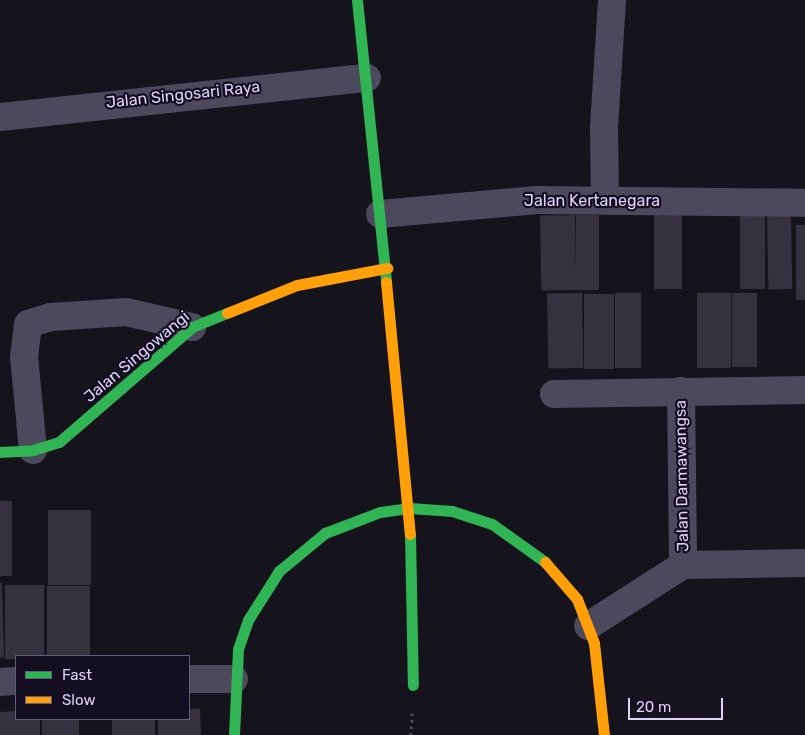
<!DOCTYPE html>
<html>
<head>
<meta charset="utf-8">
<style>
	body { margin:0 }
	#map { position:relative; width:805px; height:735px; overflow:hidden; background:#15131c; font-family:Rubik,sans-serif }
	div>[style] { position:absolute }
	.building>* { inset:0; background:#35313e; transform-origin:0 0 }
	.path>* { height:3px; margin-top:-1.5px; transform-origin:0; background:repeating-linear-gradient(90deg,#474f5d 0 2.5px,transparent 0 6.5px) }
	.street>* { height:28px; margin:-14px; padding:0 14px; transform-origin:14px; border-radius:14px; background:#4c495c }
	.fast>* { height:11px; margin:-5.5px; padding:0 5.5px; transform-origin:5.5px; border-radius:5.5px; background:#30b455 }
	.slow>* { height:11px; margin:-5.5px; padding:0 5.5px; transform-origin:5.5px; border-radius:5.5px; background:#ff9f0a }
	span { translate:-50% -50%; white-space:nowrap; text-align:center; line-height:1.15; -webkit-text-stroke:4.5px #140f20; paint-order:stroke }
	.street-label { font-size:16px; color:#ddd2fb }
	.legend { position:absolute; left:15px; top:655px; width:175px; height:65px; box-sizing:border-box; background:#140f20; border:1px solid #645d78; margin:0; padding:6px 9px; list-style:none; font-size:15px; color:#ddd2fb }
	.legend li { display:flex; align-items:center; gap:10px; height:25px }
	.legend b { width:25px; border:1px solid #645d78 }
	.scale { position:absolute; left:628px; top:698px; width:95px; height:22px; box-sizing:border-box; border:2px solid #ddd2fb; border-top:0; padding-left:6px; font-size:15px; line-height:18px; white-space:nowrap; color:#ddd2fb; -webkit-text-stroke:4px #140f20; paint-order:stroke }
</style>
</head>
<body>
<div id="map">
	<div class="building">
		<div style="left:654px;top:213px;width:28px;height:76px"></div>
		<div style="left:791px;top:214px;width:75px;height:24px;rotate:89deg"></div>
		<div style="left:575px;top:215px;width:75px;height:35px;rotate:89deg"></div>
		<div style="left:576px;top:215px;width:23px;height:75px"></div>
		<div style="left:740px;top:215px;width:25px;height:74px"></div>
		<div style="left:796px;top:225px;width:9px;height:75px"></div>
		<div style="left:582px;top:293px;width:75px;height:35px;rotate:89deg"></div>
		<div style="left:615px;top:293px;width:26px;height:75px"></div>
		<div style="left:697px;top:293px;width:34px;height:75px"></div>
		<div style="left:732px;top:293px;width:25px;height:74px"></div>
		<div style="left:584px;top:294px;width:30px;height:75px"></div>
		<div style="left:0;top:501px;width:12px;height:75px"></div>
		<div style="left:48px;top:510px;width:43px;height:75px"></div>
		<div style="clip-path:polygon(0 583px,2px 583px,4px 658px,0 658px)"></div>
		<div style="left:5px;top:585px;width:39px;height:74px"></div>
		<div style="left:90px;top:586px;width:70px;height:43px;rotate:90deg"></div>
		<div style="clip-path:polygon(189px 709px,200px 709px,201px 735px,158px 735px,158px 719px,189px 719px)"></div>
		<div style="clip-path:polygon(16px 711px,16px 719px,40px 719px,40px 735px,0 735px,0 712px)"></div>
		<div style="left:42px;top:719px;width:37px;height:16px"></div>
		<div style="left:112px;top:719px;width:43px;height:16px"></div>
	</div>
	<div class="path">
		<div style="left:411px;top:735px;width:22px;rotate:-87deg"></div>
	</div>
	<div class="street">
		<div style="left:0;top:117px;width:369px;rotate:-6.1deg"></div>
		<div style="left:605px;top:200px;width:73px;rotate:-90.8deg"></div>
		<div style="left:604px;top:127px;width:127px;rotate:-86.4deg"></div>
		<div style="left:380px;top:214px;width:158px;rotate:-5.1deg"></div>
		<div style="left:537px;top:200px;width:268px;rotate:0.6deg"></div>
		<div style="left:681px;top:391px;width:174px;rotate:89.3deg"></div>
		<div style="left:554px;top:394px;width:251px;rotate:-0.9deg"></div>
		<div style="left:33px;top:450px;width:93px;rotate:-95.5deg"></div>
		<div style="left:24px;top:357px;width:33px;rotate:-83deg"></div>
		<div style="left:28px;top:324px;width:24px;rotate:-17deg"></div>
		<div style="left:51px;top:317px;width:75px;rotate:-3.8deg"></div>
		<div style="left:126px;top:312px;width:68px;rotate:12.8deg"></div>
		<div style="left:588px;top:626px;width:113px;rotate:-32.7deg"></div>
		<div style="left:683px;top:565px;width:122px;rotate:-0.9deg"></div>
		<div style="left:189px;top:679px;width:45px"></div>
		<div style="left:0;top:682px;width:16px;rotate:-4deg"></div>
	</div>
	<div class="fast">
		<div style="left:357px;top:0;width:283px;rotate:84.1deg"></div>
		<div style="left:0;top:452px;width:33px;rotate:-3deg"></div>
		<div style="left:33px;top:450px;width:27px;rotate:-17deg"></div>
		<div style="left:59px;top:442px;width:176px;rotate:-40.8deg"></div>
		<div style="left:192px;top:327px;width:38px;rotate:-22deg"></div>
		<div style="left:410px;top:534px;width:151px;rotate:88.9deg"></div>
		<div style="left:234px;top:735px;width:86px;rotate:-87.3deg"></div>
		<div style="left:238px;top:649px;width:31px;rotate:-71deg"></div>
		<div style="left:248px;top:620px;width:58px;rotate:-57.7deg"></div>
		<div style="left:279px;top:571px;width:60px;rotate:-39.6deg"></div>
		<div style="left:325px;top:533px;width:59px;rotate:-20.9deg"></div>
		<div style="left:380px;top:512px;width:30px;rotate:-8deg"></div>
		<div style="left:410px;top:508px;width:42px;rotate:4.1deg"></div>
		<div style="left:452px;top:511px;width:42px;rotate:18deg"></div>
		<div style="left:492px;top:524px;width:65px;rotate:35.6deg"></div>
	</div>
	<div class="slow">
		<div style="left:386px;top:282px;width:253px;rotate:84.6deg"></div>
		<div style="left:227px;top:313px;width:75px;rotate:-21.8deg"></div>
		<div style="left:297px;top:285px;width:92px;rotate:-10.7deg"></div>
		<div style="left:545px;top:562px;width:49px;rotate:49.1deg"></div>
		<div style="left:577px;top:599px;width:47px;rotate:68.9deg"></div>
		<div style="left:594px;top:643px;width:93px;rotate:83.8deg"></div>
	</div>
	<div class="street-label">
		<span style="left:183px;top:95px;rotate:-6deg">Jalan Singosari Raya</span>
		<span style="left:592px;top:201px">Jalan Kertanegara</span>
		<span style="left:137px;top:357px;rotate:-40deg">Jalan Singowangi</span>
		<span style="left:682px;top:476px;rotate:-91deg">Jalan Darmawangsa</span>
	</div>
	<ul class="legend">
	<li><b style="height:6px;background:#30b455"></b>Fast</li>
	<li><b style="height:6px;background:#ff9f0a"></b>Slow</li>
	</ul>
	<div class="scale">20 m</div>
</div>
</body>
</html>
